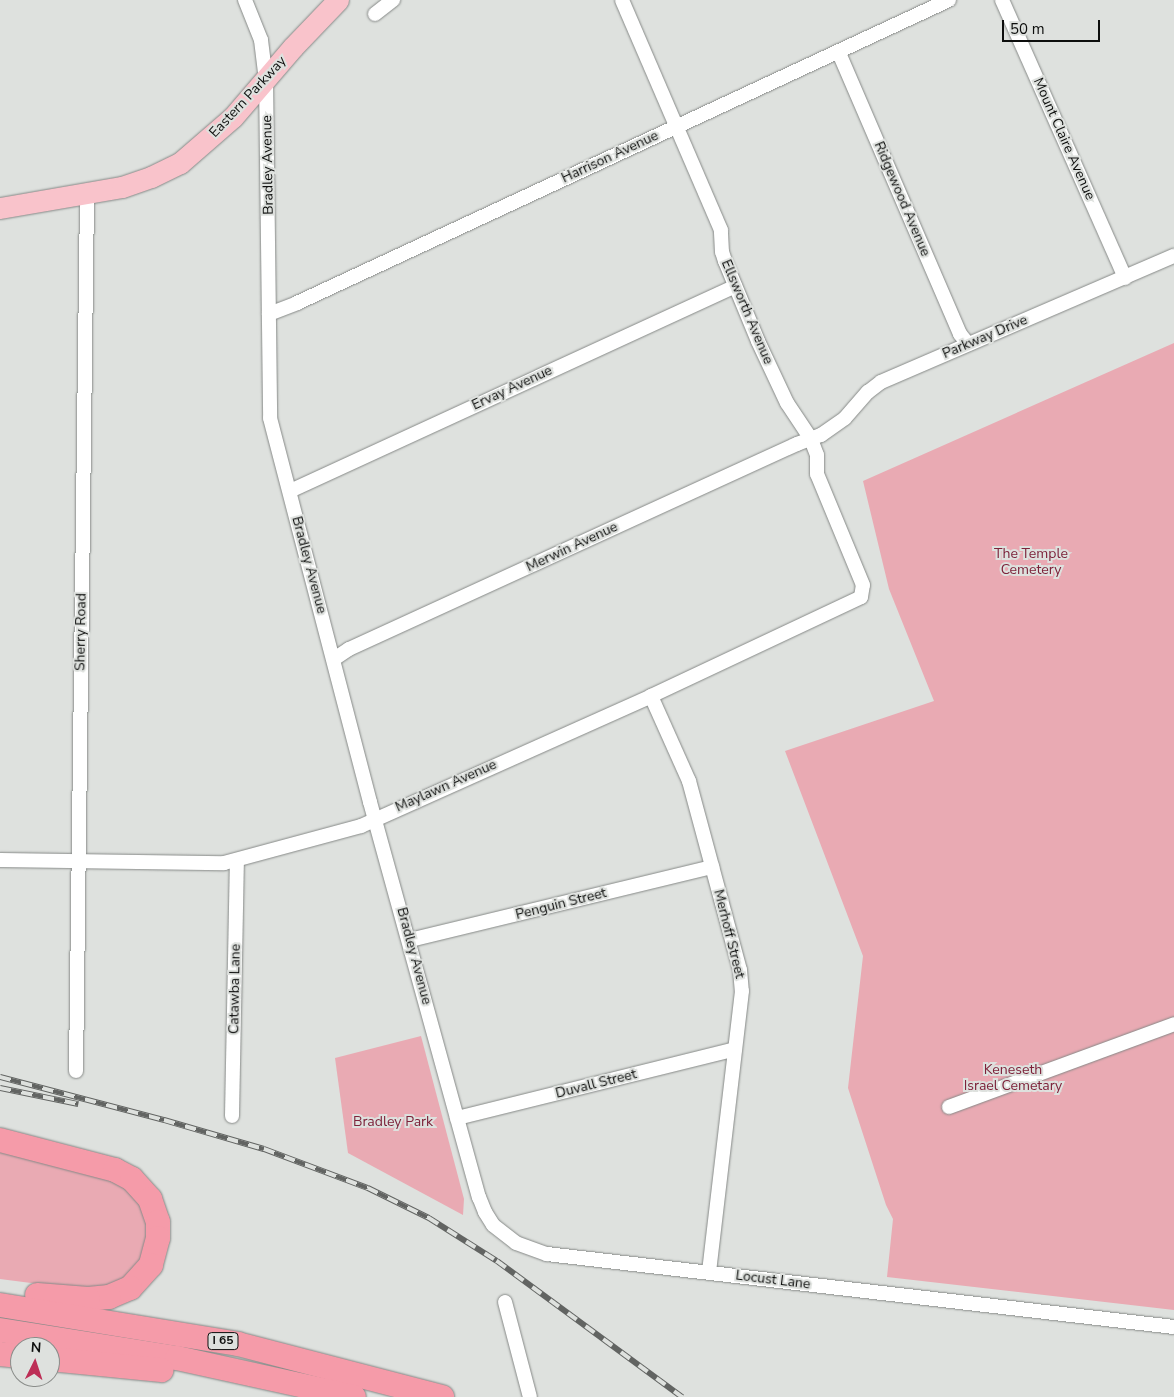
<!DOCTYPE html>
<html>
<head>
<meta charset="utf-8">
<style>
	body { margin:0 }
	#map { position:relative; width:1174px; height:1397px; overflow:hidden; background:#dee1de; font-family:"Nunito Sans",sans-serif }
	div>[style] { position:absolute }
	.green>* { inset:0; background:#e9aab3 }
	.roads { filter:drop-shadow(0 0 1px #868987) drop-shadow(0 0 1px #868987) }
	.street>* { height:14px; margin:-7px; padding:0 7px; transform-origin:7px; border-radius:7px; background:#fff }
	.primary>* { height:21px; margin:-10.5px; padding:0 10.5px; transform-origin:10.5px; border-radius:10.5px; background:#f9c3cb }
	.highway>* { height:24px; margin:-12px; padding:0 12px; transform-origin:12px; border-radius:12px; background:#f59ba9 }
	.rail>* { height:5.5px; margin-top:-2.75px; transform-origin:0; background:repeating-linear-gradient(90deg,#dee1de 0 11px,#626462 0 22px); box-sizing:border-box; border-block:1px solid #626462 }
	span { translate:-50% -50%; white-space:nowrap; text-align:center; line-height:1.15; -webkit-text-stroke:4px #dee1de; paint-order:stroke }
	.shield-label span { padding:1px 4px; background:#dee1de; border:1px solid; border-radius:4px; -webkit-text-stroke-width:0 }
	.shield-label { font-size:12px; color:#0d0e0d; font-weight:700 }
	.street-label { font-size:14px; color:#0d0e0d }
	.park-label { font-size:14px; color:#7d223a }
	.north { position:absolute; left:10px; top:1337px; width:50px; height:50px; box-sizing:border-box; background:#dee1de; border:1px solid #8a8d8a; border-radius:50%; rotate:4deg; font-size:14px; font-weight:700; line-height:20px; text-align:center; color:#0d0e0d }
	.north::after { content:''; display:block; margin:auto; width:18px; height:22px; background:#bd2e56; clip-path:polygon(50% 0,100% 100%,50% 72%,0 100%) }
	.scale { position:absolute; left:1002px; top:20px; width:98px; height:22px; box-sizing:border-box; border:2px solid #0d0e0d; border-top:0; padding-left:6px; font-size:15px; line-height:18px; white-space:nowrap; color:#0d0e0d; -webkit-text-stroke:4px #dee1de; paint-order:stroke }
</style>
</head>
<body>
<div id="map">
	<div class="green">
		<div style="clip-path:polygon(1174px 343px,1174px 1310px,887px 1277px,893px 1219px,886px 1205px,848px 1088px,863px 956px,785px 751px,934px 701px,889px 589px,863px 481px)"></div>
		<div style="clip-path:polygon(421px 1036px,464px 1199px,463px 1215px,348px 1153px,335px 1058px)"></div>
		<div style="clip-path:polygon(0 1146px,118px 1178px,150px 1217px,142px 1267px,101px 1292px,0 1279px)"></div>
	</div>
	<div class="roads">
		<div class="street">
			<div style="left:245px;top:0;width:43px;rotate:68.2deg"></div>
			<div style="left:261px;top:40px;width:38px;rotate:83deg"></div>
			<div style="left:266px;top:78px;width:340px;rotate:89.3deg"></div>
			<div style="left:270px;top:418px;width:397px;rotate:75.4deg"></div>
			<div style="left:370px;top:802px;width:410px;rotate:74.6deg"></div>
			<div style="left:479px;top:1197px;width:16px;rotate:68deg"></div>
			<div style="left:485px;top:1212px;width:15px;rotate:58deg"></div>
			<div style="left:493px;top:1225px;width:29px;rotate:38deg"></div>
			<div style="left:516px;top:1243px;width:33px;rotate:20deg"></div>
			<div style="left:547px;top:1254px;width:631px;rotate:6.64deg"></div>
			<div style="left:1002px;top:0;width:304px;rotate:66.1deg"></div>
			<div style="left:375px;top:14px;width:23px;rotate:-38deg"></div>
			<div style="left:839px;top:53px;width:306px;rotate:66.7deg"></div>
			<div style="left:960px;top:334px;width:13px;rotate:51deg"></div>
			<div style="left:269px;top:314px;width:30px;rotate:-21deg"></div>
			<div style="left:297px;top:303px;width:719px;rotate:-24.93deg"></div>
			<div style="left:290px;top:491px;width:490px;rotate:-24.7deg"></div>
			<div style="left:334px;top:659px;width:18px;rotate:-34deg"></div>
			<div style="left:349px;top:649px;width:493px;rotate:-24.6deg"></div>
			<div style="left:797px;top:444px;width:26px;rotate:-21deg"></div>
			<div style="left:821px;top:435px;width:29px;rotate:-35deg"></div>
			<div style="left:845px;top:418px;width:35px;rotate:-49deg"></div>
			<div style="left:868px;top:392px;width:16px;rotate:-38deg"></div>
			<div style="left:881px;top:382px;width:319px;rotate:-23.3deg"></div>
			<div style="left:651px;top:696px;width:93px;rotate:65.9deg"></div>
			<div style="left:689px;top:781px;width:196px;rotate:74.9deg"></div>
			<div style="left:740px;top:970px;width:21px;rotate:85deg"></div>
			<div style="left:742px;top:991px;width:283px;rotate:96.7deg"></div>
			<div style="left:0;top:860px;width:224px;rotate:0.8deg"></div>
			<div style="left:224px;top:863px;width:142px;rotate:-15.1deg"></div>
			<div style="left:361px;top:826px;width:318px;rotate:-24.1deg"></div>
			<div style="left:651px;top:696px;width:232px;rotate:-25.2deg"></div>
			<div style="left:861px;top:597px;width:12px;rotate:-81deg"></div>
			<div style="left:863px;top:585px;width:120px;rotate:-112.5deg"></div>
			<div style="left:817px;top:474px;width:19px;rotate:-90deg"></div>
			<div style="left:817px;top:455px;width:17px;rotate:-111deg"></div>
			<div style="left:811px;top:439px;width:43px;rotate:-123.7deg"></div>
			<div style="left:787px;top:403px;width:68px;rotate:-115.1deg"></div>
			<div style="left:758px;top:341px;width:87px;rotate:-112.4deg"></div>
			<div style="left:725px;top:261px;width:9px;rotate:-108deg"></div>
			<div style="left:722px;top:252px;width:22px;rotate:-93deg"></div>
			<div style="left:721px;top:230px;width:250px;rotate:-113.3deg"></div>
			<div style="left:410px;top:940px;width:311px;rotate:-13.6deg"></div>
			<div style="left:76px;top:1071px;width:877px;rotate:-89.28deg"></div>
			<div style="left:949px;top:1107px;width:240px;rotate:-20.2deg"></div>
			<div style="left:232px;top:1116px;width:255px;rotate:-88.9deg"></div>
			<div style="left:457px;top:1118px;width:286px;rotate:-13.9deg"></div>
			<div style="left:505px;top:1302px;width:98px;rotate:75.3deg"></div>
		</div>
		<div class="primary">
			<div style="left:0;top:208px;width:124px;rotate:-9.8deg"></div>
			<div style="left:122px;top:187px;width:31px;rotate:-19deg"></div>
			<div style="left:151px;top:177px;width:32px;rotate:-26deg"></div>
			<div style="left:180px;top:163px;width:70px;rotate:-41deg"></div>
			<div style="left:233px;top:117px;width:92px;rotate:-49.4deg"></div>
			<div style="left:293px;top:47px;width:65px;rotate:-46.2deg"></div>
		</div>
		<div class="highway">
			<div style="left:0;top:1140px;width:119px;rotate:14.6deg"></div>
			<div style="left:115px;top:1170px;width:19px;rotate:28deg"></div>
			<div style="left:132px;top:1179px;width:27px;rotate:48deg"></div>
			<div style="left:150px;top:1199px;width:24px;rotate:71deg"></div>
			<div style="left:158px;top:1222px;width:16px;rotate:90deg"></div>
			<div style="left:158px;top:1238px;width:28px;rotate:105deg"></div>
			<div style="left:151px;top:1265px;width:31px;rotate:132deg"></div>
			<div style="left:130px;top:1288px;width:23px;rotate:157deg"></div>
			<div style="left:109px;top:1297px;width:21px;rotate:175deg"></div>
			<div style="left:88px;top:1299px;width:51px;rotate:-175.5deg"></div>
			<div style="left:0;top:1305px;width:241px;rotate:9.3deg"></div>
			<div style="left:238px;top:1344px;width:211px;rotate:14.6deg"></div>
			<div style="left:0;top:1330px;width:179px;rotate:9deg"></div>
			<div style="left:177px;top:1358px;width:181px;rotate:12.4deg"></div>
			<div style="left:0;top:1354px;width:20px;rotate:6deg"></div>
			<div style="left:50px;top:1359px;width:112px;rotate:5.7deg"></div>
		</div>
	</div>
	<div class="rail">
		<div style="left:0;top:1077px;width:170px;rotate:14.7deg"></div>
		<div style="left:164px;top:1120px;width:104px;rotate:16.2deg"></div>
		<div style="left:264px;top:1149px;width:111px;rotate:20.6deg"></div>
		<div style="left:368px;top:1188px;width:68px;rotate:26.2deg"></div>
		<div style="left:429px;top:1218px;width:80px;rotate:32.3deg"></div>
		<div style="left:497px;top:1261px;width:230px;rotate:36.3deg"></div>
		<div style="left:0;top:1088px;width:80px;rotate:11.6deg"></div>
	</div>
	<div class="shield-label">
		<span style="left:223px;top:1341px">I 65</span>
	</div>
	<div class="street-label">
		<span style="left:248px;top:97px;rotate:-47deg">Eastern Parkway</span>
		<span style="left:1064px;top:139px;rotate:66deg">Mount Claire Avenue</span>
		<span style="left:610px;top:157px;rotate:-25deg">Harrison Avenue</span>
		<span style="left:268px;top:165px;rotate:-91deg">Bradley Avenue</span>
		<span style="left:902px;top:199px;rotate:67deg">Ridgewood Avenue</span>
		<span style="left:747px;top:312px;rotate:67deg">Ellsworth Avenue</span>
		<span style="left:985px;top:337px;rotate:-23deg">Parkway Drive</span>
		<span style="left:512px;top:388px;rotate:-25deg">Ervay Avenue</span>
		<span style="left:572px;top:547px;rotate:-25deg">Merwin Avenue</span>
		<span style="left:309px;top:565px;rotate:75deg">Bradley Avenue</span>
		<span style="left:81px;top:632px;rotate:-89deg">Sherry Road</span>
		<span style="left:446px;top:786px;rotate:-24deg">Maylawn Avenue</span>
		<span style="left:561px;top:904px;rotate:-14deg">Penguin Street</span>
		<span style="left:729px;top:934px;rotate:76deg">Merhoff Street</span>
		<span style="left:414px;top:956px;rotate:75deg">Bradley Avenue</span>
		<span style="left:235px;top:989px;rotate:-89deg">Catawba Lane</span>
		<span style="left:596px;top:1084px;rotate:-14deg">Duvall Street</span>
		<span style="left:773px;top:1280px;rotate:7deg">Locust Lane</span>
	</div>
	<div class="park-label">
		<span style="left:1031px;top:562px">The Temple<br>Cemetery</span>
		<span style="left:1013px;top:1078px">Keneseth<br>Israel Cemetary</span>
		<span style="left:393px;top:1122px">Bradley Park</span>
	</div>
	<div class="north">N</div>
	<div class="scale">50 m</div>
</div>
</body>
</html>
